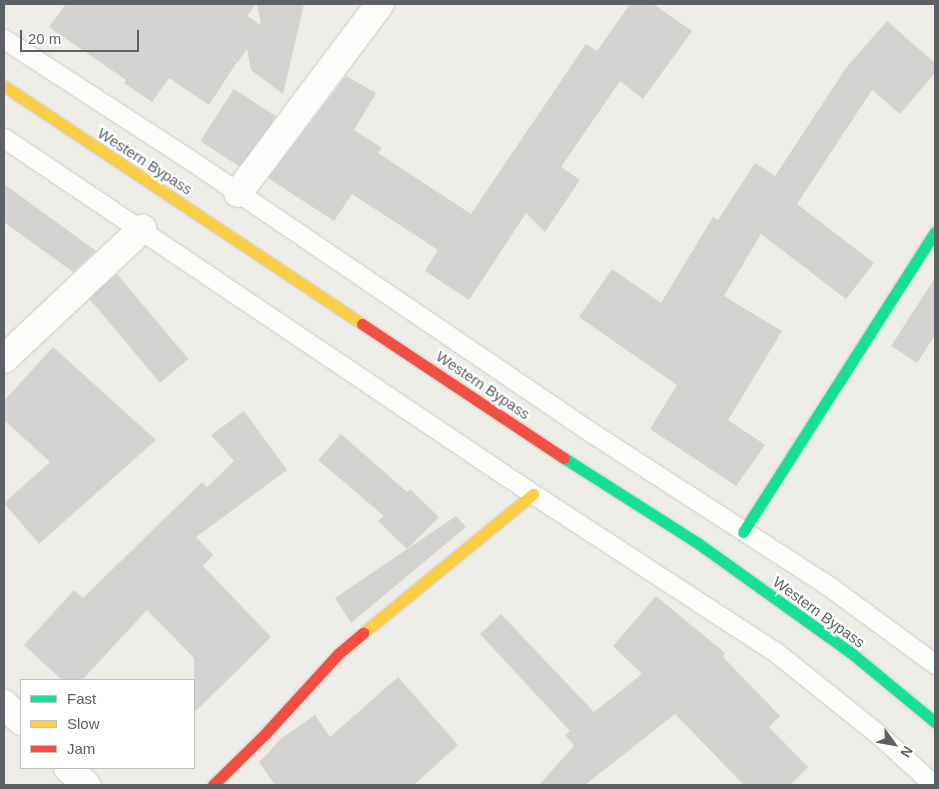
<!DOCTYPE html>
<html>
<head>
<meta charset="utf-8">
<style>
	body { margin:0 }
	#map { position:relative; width:939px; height:789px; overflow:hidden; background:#edece7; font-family:Arial,sans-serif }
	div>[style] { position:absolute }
	.building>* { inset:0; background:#d4d3d1; transform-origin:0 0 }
	.roads { filter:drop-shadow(0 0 1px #cacac9) drop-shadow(0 0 1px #cacac9) }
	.lane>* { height:19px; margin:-9.5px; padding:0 9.5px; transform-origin:9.5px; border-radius:9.5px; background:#fcfcfb }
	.street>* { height:28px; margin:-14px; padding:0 14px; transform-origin:14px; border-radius:14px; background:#fcfcfb }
	.fast>* { height:11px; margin:-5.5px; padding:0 5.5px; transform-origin:5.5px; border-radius:5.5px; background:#16e098 }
	.slow>* { height:11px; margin:-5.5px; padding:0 5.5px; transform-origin:5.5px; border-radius:5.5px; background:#ffcf43 }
	.jam>* { height:11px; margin:-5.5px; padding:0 5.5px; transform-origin:5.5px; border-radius:5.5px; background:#f24e42 }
	span { translate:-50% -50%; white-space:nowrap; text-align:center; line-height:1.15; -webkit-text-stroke:5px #fff; paint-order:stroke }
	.street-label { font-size:15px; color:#5c6166 }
	.frame { position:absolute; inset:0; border:5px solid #5c6166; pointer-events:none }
	.legend { position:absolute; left:20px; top:679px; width:175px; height:90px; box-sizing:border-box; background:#fff; border:1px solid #bec0c2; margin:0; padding:6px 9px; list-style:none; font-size:15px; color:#5c6166 }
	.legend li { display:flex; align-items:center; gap:10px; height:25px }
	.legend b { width:25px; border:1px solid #bec0c2 }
	.north { position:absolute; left:869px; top:719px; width:50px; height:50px; -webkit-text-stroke:4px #fff; paint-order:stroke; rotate:122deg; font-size:14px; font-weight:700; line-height:20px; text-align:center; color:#5c6166 }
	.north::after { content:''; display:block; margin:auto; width:18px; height:22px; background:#5c6166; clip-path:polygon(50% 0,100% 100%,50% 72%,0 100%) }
	.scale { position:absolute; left:20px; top:30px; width:119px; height:22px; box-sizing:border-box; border:2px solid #5c6166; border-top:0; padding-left:6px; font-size:15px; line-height:18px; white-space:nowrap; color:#5c6166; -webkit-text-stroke:4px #fff; paint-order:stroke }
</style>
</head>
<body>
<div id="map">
	<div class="building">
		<div style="clip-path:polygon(66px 4px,256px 4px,247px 16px,261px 25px,257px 4px,304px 4px,283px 94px,251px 70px,247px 49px,238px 62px,223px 51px,237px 62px,209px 105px,169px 78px,152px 102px,124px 83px,126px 80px,49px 27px)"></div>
		<div style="clip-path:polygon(630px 4px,653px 4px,692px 31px,643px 99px,620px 81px,561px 167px,580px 180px,545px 232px,526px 213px,469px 300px,425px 271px,438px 250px,352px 194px,334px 221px,268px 178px,346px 76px,376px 93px,354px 130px,382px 148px,378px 153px,471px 214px,586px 44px,597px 51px)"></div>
		<div style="clip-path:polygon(887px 21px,935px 63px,935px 73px,900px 114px,872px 90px,797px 204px,874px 263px,846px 299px,761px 234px,724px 296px,782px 331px,728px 420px,765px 445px,736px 486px,650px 429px,677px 385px,579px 317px,612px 269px,661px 303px,713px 217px,718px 220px,755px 163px,775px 176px,846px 68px)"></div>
		<div style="left:234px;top:89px;width:50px;height:62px;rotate:33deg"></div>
		<div style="clip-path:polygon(4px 184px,96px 251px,73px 272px,4px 222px)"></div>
		<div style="left:117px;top:274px;width:111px;height:37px;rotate:50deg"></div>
		<div style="clip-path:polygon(935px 278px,935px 335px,917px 363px,891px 346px)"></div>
		<div style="clip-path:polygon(53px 347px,156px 440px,39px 544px,4px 503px,50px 462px,4px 420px,4px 401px)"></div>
		<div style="clip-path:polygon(244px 411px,287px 470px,196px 537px,213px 555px,203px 566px,271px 637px,194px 713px,194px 658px,147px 610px,82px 680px,62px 680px,24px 645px,74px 590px,83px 598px,202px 482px,207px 487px,234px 461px,211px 435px)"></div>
		<div style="clip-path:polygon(341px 434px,407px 492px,410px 489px,439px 517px,407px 549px,378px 521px,384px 516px,318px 460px)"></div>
		<div style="clip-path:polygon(456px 516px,466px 527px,351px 623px,335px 598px)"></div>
		<div style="clip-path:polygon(656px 596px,725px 653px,723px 657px,780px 716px,769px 727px,808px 767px,790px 785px,744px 785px,675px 714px,585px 785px,539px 785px,574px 746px,565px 735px,570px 731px,480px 634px,501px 614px,594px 712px,642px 674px,613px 646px)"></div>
		<div style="clip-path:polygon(398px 677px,458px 745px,414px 785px,275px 785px,259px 762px,282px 738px,315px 715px,330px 737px)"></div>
	</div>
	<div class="roads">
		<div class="lane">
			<div style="left:4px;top:39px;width:221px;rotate:33deg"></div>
			<div style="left:189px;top:159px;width:480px;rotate:34.2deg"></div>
			<div style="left:586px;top:429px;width:286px;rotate:32.9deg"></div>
			<div style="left:826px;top:584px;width:135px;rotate:36.3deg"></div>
			<div style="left:4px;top:138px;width:638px;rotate:33.94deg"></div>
			<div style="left:533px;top:494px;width:293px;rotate:33.1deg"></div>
			<div style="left:778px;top:654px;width:128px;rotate:38.7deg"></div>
			<div style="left:878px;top:734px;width:76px;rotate:42.3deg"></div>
		</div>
		<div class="street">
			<div style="left:238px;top:193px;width:236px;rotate:-53.1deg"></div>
			<div style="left:4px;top:359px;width:190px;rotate:-43.3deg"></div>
			<div style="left:4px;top:704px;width:24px;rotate:45deg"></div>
			<div style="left:68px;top:768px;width:25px;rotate:43deg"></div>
		</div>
		<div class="fast">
			<div style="left:564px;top:458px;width:160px;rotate:32.5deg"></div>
			<div style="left:699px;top:544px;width:186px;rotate:35.6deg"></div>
			<div style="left:850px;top:652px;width:110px;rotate:39.5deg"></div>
			<div style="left:743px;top:532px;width:356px;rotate:-57.4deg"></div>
		</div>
		<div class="slow">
			<div style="left:4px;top:86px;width:430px;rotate:33.6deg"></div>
			<div style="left:363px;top:633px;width:220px;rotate:-39.3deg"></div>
		</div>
		<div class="jam">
			<div style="left:362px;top:324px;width:242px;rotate:33.6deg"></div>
			<div style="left:213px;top:785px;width:73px;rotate:-44.4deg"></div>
			<div style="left:265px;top:734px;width:108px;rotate:-47.6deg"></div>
			<div style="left:338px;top:654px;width:33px;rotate:-40deg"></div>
		</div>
	</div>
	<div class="street-label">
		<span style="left:145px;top:161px;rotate:33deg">Western Bypass</span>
		<span style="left:483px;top:385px;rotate:34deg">Western Bypass</span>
		<span style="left:819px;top:612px;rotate:36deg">Western Bypass</span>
	</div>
	<div class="frame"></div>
	<ul class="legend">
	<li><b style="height:6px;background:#16e098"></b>Fast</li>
	<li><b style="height:6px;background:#ffcf43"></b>Slow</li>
	<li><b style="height:6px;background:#f24e42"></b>Jam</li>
	</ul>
	<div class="north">N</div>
	<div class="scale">20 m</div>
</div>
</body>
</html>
